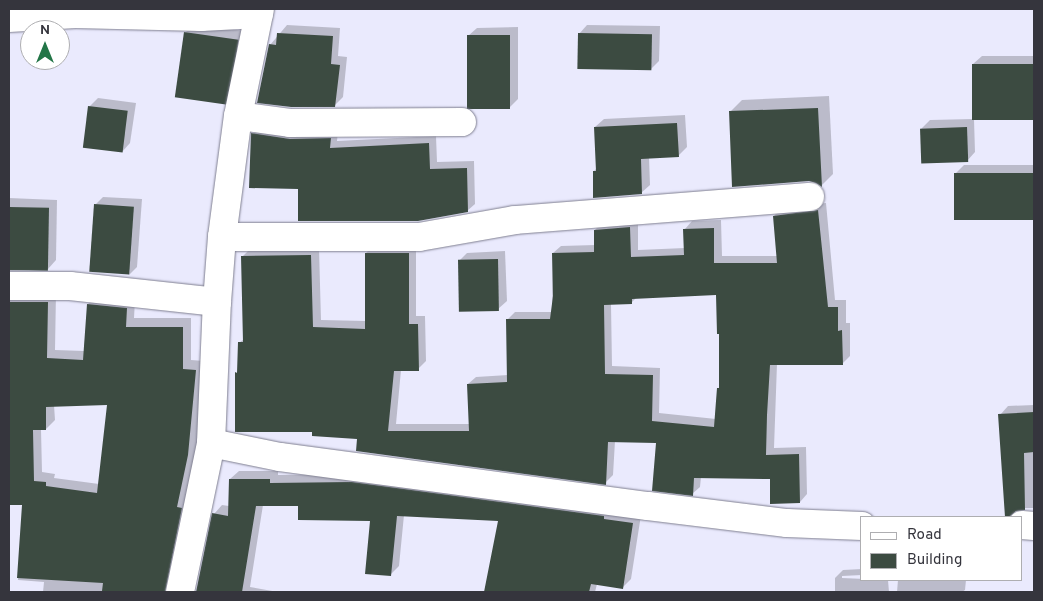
<!DOCTYPE html>
<html>
<head>
<meta charset="utf-8">
<style>
	body { margin:0 }
	#map { position:relative; width:1043px; height:601px; overflow:hidden; background:#eaeafd; font-family:Overpass,sans-serif }
	div>[style] { position:absolute }
	.shadow>* { inset:0; background:#0003 }
	.building>* { inset:0; background:#3c4b41; transform-origin:0 0 }
	.roads { filter:drop-shadow(0 0 1px #7f7f90) drop-shadow(0 0 1px #7f7f90) }
	.street>* { height:28px; margin:-14px; padding:0 14px; transform-origin:14px; border-radius:14px; background:#fff }
	span { translate:-50% -50%; white-space:nowrap; text-align:center; line-height:1.15; -webkit-text-stroke:5px #fff; paint-order:stroke }
	.frame { position:absolute; inset:0; border:10px solid #35353d; pointer-events:none }
	.legend { position:absolute; left:860px; top:516px; width:162px; height:65px; box-sizing:border-box; background:#fff; border:1px solid #aeaeb1; margin:0; padding:6px 9px; list-style:none; font-size:15px; color:#35353d }
	.legend li { display:flex; align-items:center; gap:10px; height:25px }
	.legend b { width:25px; border:1px solid #aeaeb1 }
	.north { position:absolute; left:20px; top:20px; width:50px; height:50px; box-sizing:border-box; background:#fff; border:1px solid #aeaeb1; border-radius:50%; rotate:0deg; font-size:14px; font-weight:700; line-height:20px; text-align:center; color:#35353d }
	.north::after { content:''; display:block; margin:auto; width:18px; height:22px; background:#227547; clip-path:polygon(50% 0,100% 100%,50% 72%,0 100%) }
</style>
</head>
<body>
<div id="map">
	<div class="shadow">
		<div style="clip-path:polygon(194px 24px,245px 31px,232px 95px,224px 103px,185px 33px)"></div>
		<div style="clip-path:polygon(287px 25px,340px 28px,338px 56px,347px 57px,343px 97px,334px 106px,270px 45px)"></div>
		<div style="clip-path:polygon(587px 25px,660px 26px,659px 61px,651px 69px,579px 34px)"></div>
		<div style="clip-path:polygon(518px 27px,518px 99px,510px 107px,468px 36px,477px 28px)"></div>
		<div style="clip-path:polygon(982px 56px,1034px 56px,1034px 119px,974px 119px,975px 152px,967px 161px,921px 129px,930px 120px,973px 119px,973px 64px)"></div>
		<div style="clip-path:polygon(829px 96px,833px 174px,822px 185px,730px 112px,742px 100px)"></div>
		<div style="clip-path:polygon(98px 98px,136px 103px,130px 143px,122px 152px,89px 107px)"></div>
		<div style="clip-path:polygon(685px 115px,687px 147px,678px 156px,649px 157px,650px 185px,641px 193px,594px 171px,597px 168px,595px 127px,604px 119px)"></div>
		<div style="clip-path:polygon(260px 127px,338px 131px,337px 141px,436px 136px,437px 162px,474px 161px,475px 204px,467px 211px,300px 188px,253px 134px)"></div>
		<div style="clip-path:polygon(964px 165px,1034px 165px,1034px 218px,955px 174px)"></div>
		<div style="clip-path:polygon(103px 197px,142px 199px,137px 267px,129px 275px,95px 205px)"></div>
		<div style="clip-path:polygon(9px 198px,57px 200px,56px 260px,48px 269px,9px 271px)"></div>
		<div style="clip-path:polygon(evenodd,826px 203px,835px 300px,846px 300px,846px 323px,850px 323px,850px 356px,842px 364px,777px 364px,774px 448px,806px 447px,807px 494px,800px 502px,771px 478px,701px 477px,700px 487px,692px 494px,657px 442px,615px 441px,613px 475px,605px 483px,314px 431px,236px 373px,239px 371px,239px 343px,244px 339px,242px 257px,250px 249px,319px 248px,321px 320px,366px 321px,366px 253px,374px 245px,416px 245px,416px 316px,425px 316px,426px 361px,418px 369px,401px 370px,396px 424px,470px 424px,468px 384px,476px 377px,508px 375px,507px 320px,515px 312px,552px 312px,553px 253px,561px 246px,595px 245px,595px 230px,603px 222px,638px 219px,638px 250px,685px 248px,685px 229px,692px 221px,721px 220px,722px 256px,778px 256px,774px 216px,782px 208px,826px 203px,717px 294px,720px 333px,720px 386px,718px 389px,716px 419px,659px 413px,660px 368px,612px 366px,611px 304px,631px 303px,637px 297px,717px 294px)"></div>
		<div style="clip-path:polygon(505px 251px,507px 301px,498px 309px,459px 261px,467px 253px)"></div>
		<div style="clip-path:polygon(evenodd,9px 290px,56px 293px,55px 350px,84px 351px,88px 304px,97px 295px,135px 300px,134px 318px,191px 318px,191px 360px,204px 361px,197px 445px,185px 499px,190px 499px,176px 592px,43px 592px,44px 582px,18px 580px,23px 504px,9px 504px,9px 290px,108px 404px,99px 484px,54px 478px,55px 474px,42px 472px,41px 429px,46px 429px,55px 420px,54px 405px,108px 404px)"></div>
		<div style="clip-path:polygon(1034px 405px,1034px 508px,1005px 508px,1000px 415px,1008px 406px)"></div>
		<div style="clip-path:polygon(239px 471px,278px 471px,278px 475px,361px 474px,641px 515px,631px 579px,622px 588px,597px 584px,595px 592px,485px 592px,499px 520px,404px 515px,399px 566px,390px 575px,372px 520px,300px 505px,263px 505px,250px 587px,278px 592px,197px 592px,214px 514px,222px 505px,229px 506px,230px 479px)"></div>
		<div style="clip-path:polygon(862px 569px,862px 575px,842px 576px,842px 578px,888px 580px,889px 592px,835px 592px,835px 578px,843px 570px)"></div>
		<div style="clip-path:polygon(898px 580px,966px 580px,965px 590px,962px 592px,897px 592px)"></div>
	</div>
	<div class="building">
		<div style="left:184px;top:32px;width:55px;height:66px;rotate:8deg"></div>
		<div style="clip-path:polygon(277px 33px,333px 36px,331px 64px,340px 65px,335px 107px,291px 107px,257px 103px,269px 44px,276px 45px)"></div>
		<div style="left:578px;top:33px;width:74px;height:36px;rotate:1deg"></div>
		<div style="left:510px;top:35px;width:74px;height:43px;rotate:90deg"></div>
		<div style="left:972px;top:64px;width:62px;height:56px"></div>
		<div style="left:88px;top:106px;width:40px;height:42px;rotate:7deg"></div>
		<div style="clip-path:polygon(818px 108px,822px 187px,816px 183px,809px 181px,732px 187px,729px 111px)"></div>
		<div style="clip-path:polygon(677px 123px,679px 157px,641px 159px,642px 194px,593px 198px,593px 171px,596px 171px,594px 127px)"></div>
		<div style="left:967px;top:127px;width:35px;height:47px;rotate:88deg"></div>
		<div style="clip-path:polygon(251px 133px,290px 139px,331px 138px,330px 148px,429px 143px,430px 169px,467px 168px,468px 212px,418px 221px,298px 221px,298px 189px,249px 188px)"></div>
		<div style="left:954px;top:173px;width:80px;height:47px"></div>
		<div style="left:94px;top:204px;width:40px;height:68px;rotate:4deg"></div>
		<div style="left:9px;top:207px;width:40px;height:63px;rotate:1deg"></div>
		<div style="clip-path:polygon(evenodd,818px 210px,828px 307px,838px 307px,838px 331px,842px 330px,843px 365px,770px 365px,767px 415px,766px 455px,799px 454px,800px 503px,770px 504px,770px 479px,694px 478px,693px 496px,652px 491px,656px 443px,608px 442px,606px 485px,356px 451px,357px 439px,312px 436px,312px 432px,235px 432px,235px 372px,237px 373px,238px 342px,243px 342px,241px 256px,311px 255px,313px 327px,365px 329px,365px 253px,409px 253px,409px 324px,418px 324px,419px 371px,394px 371px,388px 431px,469px 431px,467px 384px,507px 382px,506px 319px,550px 319px,553px 296px,552px 253px,594px 252px,594px 230px,630px 227px,631px 257px,684px 255px,683px 229px,714px 228px,714px 263px,777px 263px,773px 216px,818px 210px,716px 295px,717px 334px,719px 334px,719px 388px,717px 388px,714px 427px,652px 421px,653px 375px,605px 374px,604px 305px,632px 304px,632px 299px,716px 295px)"></div>
		<div style="left:498px;top:259px;width:52px;height:40px;rotate:89deg"></div>
		<div style="clip-path:polygon(evenodd,9px 302px,48px 302px,47px 358px,83px 360px,87px 304px,127px 308px,126px 327px,183px 327px,183px 369px,196px 370px,188px 455px,177px 507px,182px 508px,165px 592px,115px 592px,102px 591px,103px 583px,17px 578px,22px 505px,9px 505px,9px 302px,107px 405px,97px 493px,46px 486px,46px 482px,34px 481px,33px 430px,46px 430px,46px 407px,107px 405px)"></div>
		<div style="clip-path:polygon(1034px 412px,1034px 452px,1024px 453px,1025px 510px,1016px 511px,1009px 517px,1005px 517px,998px 414px)"></div>
		<div style="clip-path:polygon(229px 479px,270px 479px,270px 483px,352px 482px,604px 516px,604px 519px,633px 523px,623px 589px,591px 584px,589px 592px,484px 592px,498px 521px,397px 516px,391px 576px,365px 574px,370px 521px,298px 520px,298px 506px,256px 506px,242px 592px,196px 592px,212px 513px,228px 516px)"></div>
	</div>
	<div class="roads">
		<div class="street">
			<div style="left:9px;top:18px;width:66px;rotate:-3.5deg"></div>
			<div style="left:75px;top:14px;width:126px;rotate:1.4deg"></div>
			<div style="left:201px;top:17px;width:58px;rotate:-3deg"></div>
			<div style="left:239px;top:116px;width:51px;rotate:7.8deg"></div>
			<div style="left:290px;top:123px;width:172px;rotate:-0.3deg"></div>
			<div style="left:222px;top:237px;width:197px"></div>
			<div style="left:419px;top:237px;width:97px;rotate:-10deg"></div>
			<div style="left:515px;top:220px;width:296px;rotate:-4.5deg"></div>
			<div style="left:9px;top:286px;width:61px"></div>
			<div style="left:70px;top:286px;width:148px;rotate:6.2deg"></div>
			<div style="left:211px;top:443px;width:70px;rotate:11.5deg"></div>
			<div style="left:280px;top:457px;width:371px;rotate:7.6deg"></div>
			<div style="left:648px;top:506px;width:140px;rotate:7deg"></div>
			<div style="left:787px;top:523px;width:75px;rotate:2.3deg"></div>
			<div style="left:1022px;top:525px;width:12px;rotate:5deg"></div>
			<div style="left:180px;top:592px;width:152px;rotate:-78.2deg"></div>
			<div style="left:211px;top:443px;width:141px;rotate:-87.6deg"></div>
			<div style="left:217px;top:302px;width:65px;rotate:-85.6deg"></div>
			<div style="left:222px;top:237px;width:122px;rotate:-82.5deg"></div>
			<div style="left:238px;top:116px;width:109px;rotate:-78.4deg"></div>
		</div>
	</div>
	<div class="frame"></div>
	<ul class="legend">
	<li><b style="height:6px;background:#fff"></b>Road</li>
	<li><b style="height:14px;background:#3c4b41"></b>Building</li>
	</ul>
	<div class="north">N</div>
</div>
</body>
</html>
